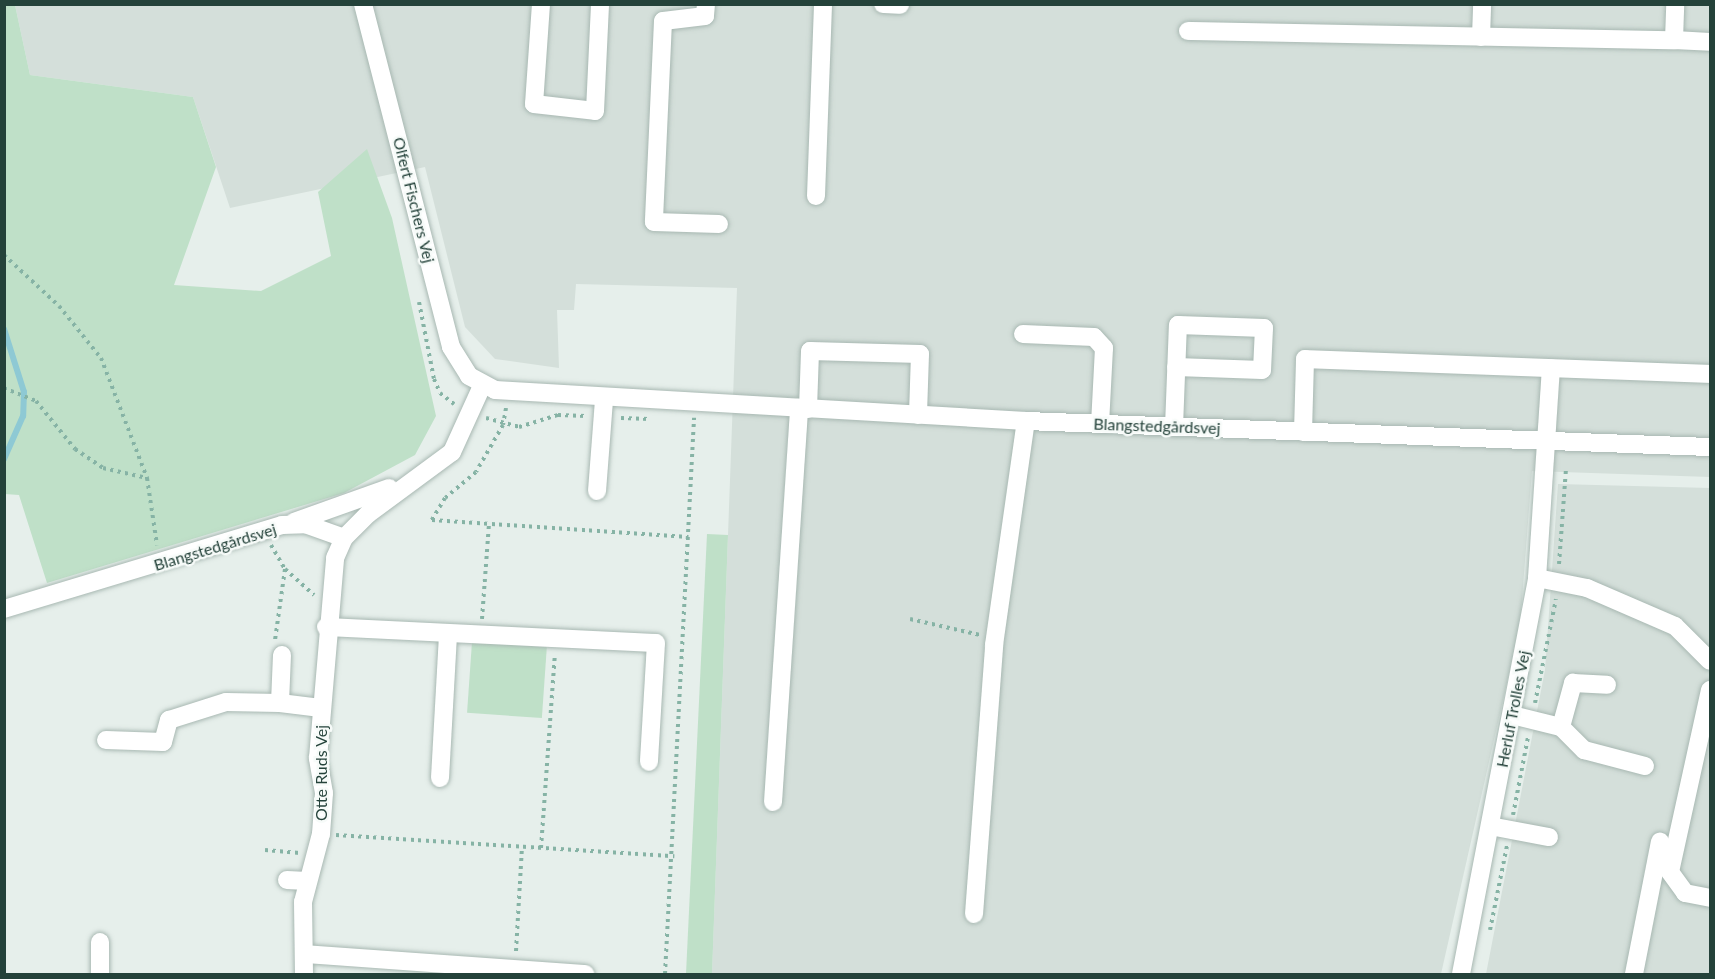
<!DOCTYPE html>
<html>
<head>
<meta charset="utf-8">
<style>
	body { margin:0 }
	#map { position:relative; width:1715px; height:979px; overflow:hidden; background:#e6efeb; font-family:Lato,sans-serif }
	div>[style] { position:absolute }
	.built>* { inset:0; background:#d4dfda }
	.green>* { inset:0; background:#bfe0c8; transform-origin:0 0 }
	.stream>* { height:6px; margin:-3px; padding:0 3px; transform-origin:3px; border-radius:3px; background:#8ec9d4 }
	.path>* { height:4px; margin-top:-2px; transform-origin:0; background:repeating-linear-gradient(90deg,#86b3a5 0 3px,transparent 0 7.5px) }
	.roads { filter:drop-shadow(0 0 2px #a8b8b2) drop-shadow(0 0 2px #a8b8b2) }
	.minor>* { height:18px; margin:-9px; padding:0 9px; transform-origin:9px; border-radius:9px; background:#fff }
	span { translate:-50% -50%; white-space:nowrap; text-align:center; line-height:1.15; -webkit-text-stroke:5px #f7fbf9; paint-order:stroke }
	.street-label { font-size:16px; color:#24423a }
	.frame { position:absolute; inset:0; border:6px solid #24423a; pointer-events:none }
</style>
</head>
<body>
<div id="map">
	<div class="built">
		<div style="clip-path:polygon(15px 5px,1710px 5px,1710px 477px,1532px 471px,1520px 625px,1441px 974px,712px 974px,737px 288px,576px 284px,574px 310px,557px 310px,559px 368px,495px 359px,465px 327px,425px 167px,230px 208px,193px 97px,30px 75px)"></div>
		<div style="clip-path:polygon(1558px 484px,1710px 488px,1710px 974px,1486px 974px,1545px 670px)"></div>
	</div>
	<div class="green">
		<div style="clip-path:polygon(4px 5px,15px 5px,30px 75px,193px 97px,216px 167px,174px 285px,261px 291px,331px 256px,318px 192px,367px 149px,392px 218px,436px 416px,415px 455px,344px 493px,47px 583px,19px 495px,5px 494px)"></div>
		<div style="clip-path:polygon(707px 534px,728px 535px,712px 974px,686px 974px)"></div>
		<div style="left:472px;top:642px;width:75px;height:71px;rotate:4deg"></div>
	</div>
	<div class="stream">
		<div style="left:4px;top:329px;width:66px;rotate:72.4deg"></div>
		<div style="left:24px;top:392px;width:24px;rotate:92deg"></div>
		<div style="left:23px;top:416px;width:47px;rotate:113.8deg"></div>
	</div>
	<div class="path">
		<div style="left:4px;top:255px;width:75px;rotate:42.8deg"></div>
		<div style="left:59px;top:306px;width:67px;rotate:51.1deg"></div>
		<div style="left:101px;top:358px;width:129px;rotate:69deg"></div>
		<div style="left:147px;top:478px;width:68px;rotate:81.5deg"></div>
		<div style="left:419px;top:302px;width:78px;rotate:79deg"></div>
		<div style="left:434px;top:379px;width:15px;rotate:67deg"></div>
		<div style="left:440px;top:393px;width:18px;rotate:38deg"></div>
		<div style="left:4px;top:388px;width:35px;rotate:22deg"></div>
		<div style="left:36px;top:401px;width:62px;rotate:50.9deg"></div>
		<div style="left:75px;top:449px;width:34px;rotate:34deg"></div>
		<div style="left:103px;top:468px;width:45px;rotate:12.8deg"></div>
		<div style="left:506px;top:408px;width:17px;rotate:100deg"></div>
		<div style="left:503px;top:425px;width:54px;rotate:119.9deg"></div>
		<div style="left:476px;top:472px;width:40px;rotate:140deg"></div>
		<div style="left:445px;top:498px;width:26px;rotate:121deg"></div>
		<div style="left:432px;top:520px;width:257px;rotate:3.8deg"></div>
		<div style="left:486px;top:418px;width:34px;rotate:15deg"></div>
		<div style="left:519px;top:427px;width:41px;rotate:-17.1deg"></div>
		<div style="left:558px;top:415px;width:28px;rotate:2deg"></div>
		<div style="left:621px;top:418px;width:28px;rotate:2deg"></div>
		<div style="left:271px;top:545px;width:28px;rotate:60deg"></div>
		<div style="left:285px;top:569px;width:72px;rotate:98deg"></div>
		<div style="left:1559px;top:564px;width:96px;rotate:-85.8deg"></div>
		<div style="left:285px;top:569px;width:39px;rotate:42deg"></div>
		<div style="left:482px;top:619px;width:95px;rotate:-85.8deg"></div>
		<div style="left:910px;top:619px;width:72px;rotate:12.9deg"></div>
		<div style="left:1535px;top:703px;width:106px;rotate:-78.6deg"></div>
		<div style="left:1513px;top:815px;width:79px;rotate:-79.1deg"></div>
		<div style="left:336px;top:835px;width:339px;rotate:3.6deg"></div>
		<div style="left:541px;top:848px;width:194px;rotate:-85.9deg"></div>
		<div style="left:265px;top:850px;width:35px;rotate:5deg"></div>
		<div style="left:1490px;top:930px;width:86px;rotate:-78.6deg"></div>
		<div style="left:516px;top:951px;width:104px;rotate:-86.7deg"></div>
		<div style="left:665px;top:974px;width:557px;rotate:-87.01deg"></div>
	</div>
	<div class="roads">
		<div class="minor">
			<div style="left:363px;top:4px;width:354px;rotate:75.6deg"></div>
			<div style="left:451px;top:347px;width:34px;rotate:58deg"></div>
			<div style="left:469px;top:376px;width:30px;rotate:28deg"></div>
			<div style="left:495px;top:390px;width:532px;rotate:3.34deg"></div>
			<div style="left:1026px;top:421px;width:684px;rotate:2.18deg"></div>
			<div style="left:541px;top:4px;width:100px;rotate:94deg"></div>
			<div style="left:534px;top:104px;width:61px;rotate:6.5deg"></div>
			<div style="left:595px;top:111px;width:107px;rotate:-87.3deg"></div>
			<div style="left:706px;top:4px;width:12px;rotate:95deg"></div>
			<div style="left:705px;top:16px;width:42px;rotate:173.2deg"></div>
			<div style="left:663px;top:21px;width:201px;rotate:92.6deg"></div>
			<div style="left:654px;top:222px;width:65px;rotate:1.8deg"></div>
			<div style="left:883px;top:4px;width:17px;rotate:3deg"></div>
			<div style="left:1188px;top:31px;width:486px;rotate:1.1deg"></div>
			<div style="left:1674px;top:40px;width:36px;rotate:-88deg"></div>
			<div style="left:1481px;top:37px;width:33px;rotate:-88deg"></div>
			<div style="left:1674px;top:40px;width:36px;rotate:3deg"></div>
			<div style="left:816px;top:196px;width:192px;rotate:-87.9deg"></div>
			<div style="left:1023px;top:334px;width:71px;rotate:2.4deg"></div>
			<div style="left:1094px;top:337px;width:15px;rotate:48deg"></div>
			<div style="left:1104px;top:348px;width:76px;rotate:93deg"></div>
			<div style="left:808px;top:409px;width:58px;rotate:-88deg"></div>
			<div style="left:810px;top:351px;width:110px;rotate:1.6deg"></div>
			<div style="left:920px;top:354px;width:61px;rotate:91.9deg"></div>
			<div style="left:1174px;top:427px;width:102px;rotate:-87.8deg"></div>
			<div style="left:1178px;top:325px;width:86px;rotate:2deg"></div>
			<div style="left:1264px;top:328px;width:42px;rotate:92.7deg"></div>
			<div style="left:1262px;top:370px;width:86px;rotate:-178deg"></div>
			<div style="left:1303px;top:432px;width:73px;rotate:-88.4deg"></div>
			<div style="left:1305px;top:359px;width:405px;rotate:2.1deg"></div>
			<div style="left:597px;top:491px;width:92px;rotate:-85.6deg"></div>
			<div style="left:294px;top:522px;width:101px;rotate:-19.7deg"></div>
			<div style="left:1537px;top:578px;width:51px;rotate:11.3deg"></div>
			<div style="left:1587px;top:588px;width:96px;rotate:23.4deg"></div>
			<div style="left:1675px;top:626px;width:49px;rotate:45deg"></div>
			<div style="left:4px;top:609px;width:290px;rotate:-16.8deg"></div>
			<div style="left:282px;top:525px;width:23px;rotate:-2deg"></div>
			<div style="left:305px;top:524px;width:41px;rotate:19.7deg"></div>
			<div style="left:326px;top:627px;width:330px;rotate:2.8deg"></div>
			<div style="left:656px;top:643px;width:119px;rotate:93.4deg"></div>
			<div style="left:282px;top:655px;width:48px;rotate:92.4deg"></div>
			<div style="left:280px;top:703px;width:41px;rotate:7deg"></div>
			<div style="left:1710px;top:690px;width:186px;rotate:102.4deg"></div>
			<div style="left:1670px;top:872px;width:26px;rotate:54deg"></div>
			<div style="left:1685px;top:893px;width:25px;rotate:11deg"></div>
			<div style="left:1512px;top:715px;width:50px;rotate:13.8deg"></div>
			<div style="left:1561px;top:727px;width:33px;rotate:45deg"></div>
			<div style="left:1584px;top:750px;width:63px;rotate:14.7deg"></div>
			<div style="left:1561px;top:727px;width:46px;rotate:-74.7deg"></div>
			<div style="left:1573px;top:683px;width:34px;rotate:3deg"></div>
			<div style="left:106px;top:740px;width:57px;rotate:2deg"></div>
			<div style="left:163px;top:742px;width:23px;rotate:-75deg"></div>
			<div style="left:169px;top:720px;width:60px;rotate:-17.5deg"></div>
			<div style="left:226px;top:702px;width:54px;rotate:1.1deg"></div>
			<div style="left:440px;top:778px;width:145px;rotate:-86.8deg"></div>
			<div style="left:773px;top:802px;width:395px;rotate:-86.2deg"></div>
			<div style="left:1490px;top:826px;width:60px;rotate:10.6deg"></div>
			<div style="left:287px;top:880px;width:20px;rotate:3deg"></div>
			<div style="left:974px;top:914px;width:270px;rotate:-85.7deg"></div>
			<div style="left:994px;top:645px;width:226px;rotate:-81.9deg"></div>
			<div style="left:305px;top:954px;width:281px;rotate:4.1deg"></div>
			<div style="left:100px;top:974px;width:32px;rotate:-90deg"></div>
			<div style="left:304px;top:974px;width:72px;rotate:-90.8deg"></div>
			<div style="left:303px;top:902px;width:70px;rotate:-75.2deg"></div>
			<div style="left:321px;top:834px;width:41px;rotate:-85.8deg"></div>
			<div style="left:324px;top:793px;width:36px;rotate:-100deg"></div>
			<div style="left:318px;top:758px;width:201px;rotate:-85.1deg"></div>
			<div style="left:335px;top:558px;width:22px;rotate:-66deg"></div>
			<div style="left:344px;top:538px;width:34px;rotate:-45deg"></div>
			<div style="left:368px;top:514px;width:104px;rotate:-36.4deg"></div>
			<div style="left:452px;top:452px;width:72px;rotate:-65.6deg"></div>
			<div style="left:1461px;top:974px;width:403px;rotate:-79.1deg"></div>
			<div style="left:1537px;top:578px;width:210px;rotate:-86.2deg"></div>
			<div style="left:1634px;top:974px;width:135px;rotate:-78.9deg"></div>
		</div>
	</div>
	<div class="street-label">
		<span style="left:414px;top:200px;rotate:76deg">Olfert Fischers Vej</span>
		<span style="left:1157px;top:426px;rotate:2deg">Blangstedgårdsvej</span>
		<span style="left:215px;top:547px;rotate:-17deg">Blangstedgårdsvej</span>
		<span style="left:1513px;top:709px;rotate:-79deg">Herluf Trolles Vej</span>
		<span style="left:321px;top:773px;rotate:-90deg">Otte Ruds Vej</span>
	</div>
	<div class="frame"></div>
</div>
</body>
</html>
